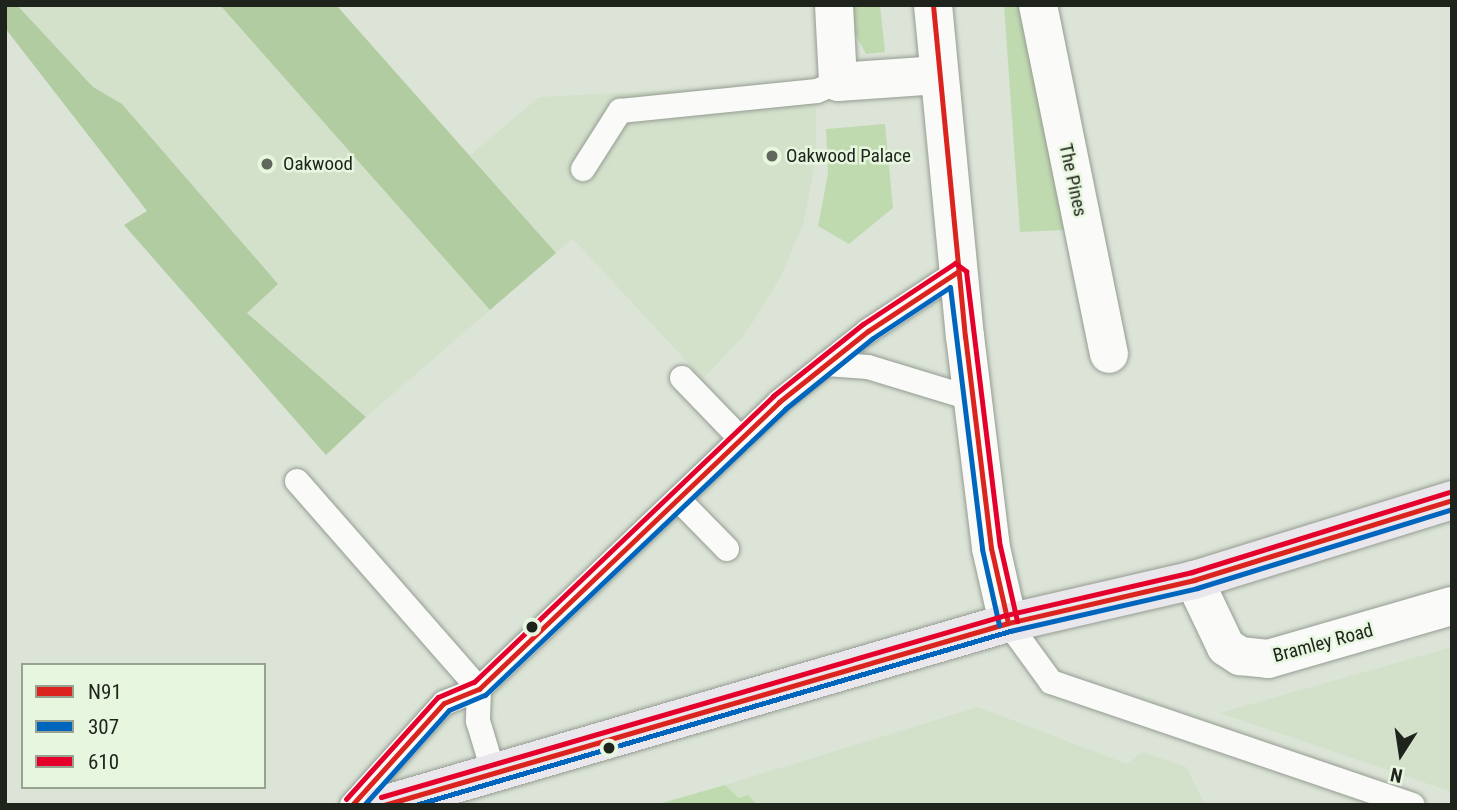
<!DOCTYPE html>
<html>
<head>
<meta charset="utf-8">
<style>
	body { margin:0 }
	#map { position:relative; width:1457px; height:810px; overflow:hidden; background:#dbe4d7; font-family:"Roboto Condensed",sans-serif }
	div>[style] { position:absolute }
	.built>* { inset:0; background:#d3e1cb }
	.green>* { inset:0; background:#c0dab0 }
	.forest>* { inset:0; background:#b1cca1 }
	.roads { filter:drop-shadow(0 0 2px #959c92) drop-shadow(0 0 2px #959c92) }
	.service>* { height:24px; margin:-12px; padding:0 12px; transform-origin:12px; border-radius:12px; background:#fafbf9 }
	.minor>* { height:38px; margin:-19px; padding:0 19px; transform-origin:19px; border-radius:19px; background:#fafbf9 }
	.tertiary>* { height:38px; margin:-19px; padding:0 19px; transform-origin:19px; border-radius:19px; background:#fafbf9 }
	.primary>* { height:38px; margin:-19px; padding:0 19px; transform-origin:19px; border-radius:19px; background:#e9e7ec }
	.bus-1>* { height:5px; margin:-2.5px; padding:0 2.5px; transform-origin:2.5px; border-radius:2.5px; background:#dc241f }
	.bus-2>* { height:5px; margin:-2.5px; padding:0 2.5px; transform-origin:2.5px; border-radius:2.5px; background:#0065bd }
	.bus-3>* { height:5px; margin:-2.5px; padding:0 2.5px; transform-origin:2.5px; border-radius:2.5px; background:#e4002b }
	.dots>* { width:19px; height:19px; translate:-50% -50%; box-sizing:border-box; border:4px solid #e7f6df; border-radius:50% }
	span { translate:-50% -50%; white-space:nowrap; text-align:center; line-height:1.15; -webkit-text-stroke:5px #e7f6df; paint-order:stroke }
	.poi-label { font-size:19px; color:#1e231b }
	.left { translate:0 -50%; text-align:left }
	.street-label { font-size:19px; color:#1e231b }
	.frame { position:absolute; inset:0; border:7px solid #1e231b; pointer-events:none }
	.legend { position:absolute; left:21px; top:663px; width:245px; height:126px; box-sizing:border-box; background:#e7f6df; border:2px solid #97a291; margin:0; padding:9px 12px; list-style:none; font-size:21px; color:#1e231b }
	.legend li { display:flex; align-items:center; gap:14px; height:35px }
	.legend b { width:35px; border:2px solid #97a291 }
	.north { position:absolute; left:1366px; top:719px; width:70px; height:70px; -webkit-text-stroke:5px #e7f6df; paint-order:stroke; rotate:192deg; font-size:19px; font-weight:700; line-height:28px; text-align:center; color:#1e231b }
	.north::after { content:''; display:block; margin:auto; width:24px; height:32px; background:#1e231b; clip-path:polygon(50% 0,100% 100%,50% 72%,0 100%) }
</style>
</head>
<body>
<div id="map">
	<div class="built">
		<div style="clip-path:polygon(17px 5px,220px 5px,490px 310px,366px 417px,247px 312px,277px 284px,122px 104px,93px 87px)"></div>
		<div style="clip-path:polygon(805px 84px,816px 108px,816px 156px,804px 222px,780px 278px,746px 333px,703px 379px,573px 239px,556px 253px,470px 155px,539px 97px)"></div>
		<div style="clip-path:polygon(1452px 647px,1452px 792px,1220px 713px)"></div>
		<div style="clip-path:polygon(978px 707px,1127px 764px,1142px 752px,1186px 767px,1205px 805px,758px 805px,748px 796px,739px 798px,725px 785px)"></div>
	</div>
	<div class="green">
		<div style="clip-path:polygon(853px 5px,880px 5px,885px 52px,866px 54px,854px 32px)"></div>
		<div style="clip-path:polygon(1004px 5px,1026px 5px,1065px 230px,1020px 232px)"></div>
		<div style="clip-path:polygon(885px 124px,893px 208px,849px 244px,818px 226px,828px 174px,826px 129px)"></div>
		<div style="clip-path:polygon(725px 785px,739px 798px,748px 795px,758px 805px,655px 805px)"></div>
	</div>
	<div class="forest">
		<div style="clip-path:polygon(5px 5px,17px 5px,93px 87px,122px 104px,278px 284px,247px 313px,366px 417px,326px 455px,124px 225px,147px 211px,5px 28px)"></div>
		<div style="clip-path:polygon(220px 5px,336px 5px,556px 253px,490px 310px)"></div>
	</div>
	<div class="roads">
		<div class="service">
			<div style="left:583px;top:169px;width:69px;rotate:-57.5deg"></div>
			<div style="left:620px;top:111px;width:198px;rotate:-5.8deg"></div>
			<div style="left:817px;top:91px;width:23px;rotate:-23deg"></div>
			<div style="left:826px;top:364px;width:42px;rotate:4.1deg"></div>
			<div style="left:868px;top:367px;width:110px;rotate:16.9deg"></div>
			<div style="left:682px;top:378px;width:85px;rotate:46deg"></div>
			<div style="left:297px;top:481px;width:276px;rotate:48.8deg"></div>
			<div style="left:479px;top:689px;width:32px;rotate:92deg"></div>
			<div style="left:478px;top:721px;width:55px;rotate:73.2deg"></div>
			<div style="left:678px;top:499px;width:70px;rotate:45.6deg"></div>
			<div style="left:1008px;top:623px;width:73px;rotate:53.9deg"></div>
			<div style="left:1051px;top:682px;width:382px;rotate:18.8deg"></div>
			<div style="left:352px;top:805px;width:137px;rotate:-48deg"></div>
			<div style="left:444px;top:703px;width:38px;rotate:-22deg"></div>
			<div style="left:479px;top:689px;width:415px;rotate:-43.7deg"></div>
			<div style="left:779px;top:402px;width:114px;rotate:-38.6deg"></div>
			<div style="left:868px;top:331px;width:107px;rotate:-33.5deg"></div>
		</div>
		<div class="minor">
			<div style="left:834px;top:5px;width:77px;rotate:87deg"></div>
			<div style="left:838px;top:82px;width:101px;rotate:-4deg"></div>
			<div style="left:1038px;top:5px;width:356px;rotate:78.5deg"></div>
			<div style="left:1194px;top:580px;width:74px;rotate:64.5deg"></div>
			<div style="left:1226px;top:647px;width:17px;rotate:33deg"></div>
			<div style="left:1240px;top:656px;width:28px;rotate:6deg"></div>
			<div style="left:1268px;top:659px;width:191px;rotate:-16.1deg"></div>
		</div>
		<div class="tertiary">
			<div style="left:933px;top:5px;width:333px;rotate:84.5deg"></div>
			<div style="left:965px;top:336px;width:214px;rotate:83deg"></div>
			<div style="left:991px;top:548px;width:77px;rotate:77.2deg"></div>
		</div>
		<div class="primary">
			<div style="left:383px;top:805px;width:651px;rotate:-16.24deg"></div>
			<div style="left:1008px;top:623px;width:191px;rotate:-13deg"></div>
			<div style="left:1194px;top:580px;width:270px;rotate:-17.2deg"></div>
		</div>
	</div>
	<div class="bus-1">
		<div style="left:933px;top:5px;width:333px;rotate:84.5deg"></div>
		<div style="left:965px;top:336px;width:214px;rotate:83deg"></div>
		<div style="left:991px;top:548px;width:77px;rotate:77.2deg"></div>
		<div style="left:352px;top:805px;width:137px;rotate:-48deg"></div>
		<div style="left:444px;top:703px;width:38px;rotate:-22deg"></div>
		<div style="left:479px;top:689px;width:415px;rotate:-43.7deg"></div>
		<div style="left:779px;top:402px;width:114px;rotate:-38.6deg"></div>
		<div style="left:868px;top:331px;width:107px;rotate:-33.5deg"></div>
		<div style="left:384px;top:805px;width:650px;rotate:-16.26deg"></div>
		<div style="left:1008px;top:623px;width:191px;rotate:-13deg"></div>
		<div style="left:1194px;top:580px;width:270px;rotate:-17.2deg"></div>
	</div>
	<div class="bus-2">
		<div style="left:364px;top:805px;width:127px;rotate:-48.2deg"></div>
		<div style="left:449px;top:710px;width:39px;rotate:-23deg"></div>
		<div style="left:485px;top:695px;width:414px;rotate:-43.6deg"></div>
		<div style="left:785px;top:409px;width:113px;rotate:-38.9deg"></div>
		<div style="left:873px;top:338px;width:92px;rotate:-33.5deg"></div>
		<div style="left:950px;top:287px;width:264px;rotate:83deg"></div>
		<div style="left:982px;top:549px;width:78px;rotate:77.4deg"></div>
		<div style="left:415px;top:805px;width:620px;rotate:-16.3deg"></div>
		<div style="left:1010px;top:631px;width:192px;rotate:-12.9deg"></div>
		<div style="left:1197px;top:588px;width:267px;rotate:-17.2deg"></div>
	</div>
	<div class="bus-3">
		<div style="left:381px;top:797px;width:651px;rotate:-16.24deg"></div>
		<div style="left:1006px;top:615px;width:191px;rotate:-13deg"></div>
		<div style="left:1192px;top:572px;width:269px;rotate:-17.3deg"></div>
		<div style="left:346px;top:799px;width:137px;rotate:-48deg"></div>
		<div style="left:438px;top:697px;width:39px;rotate:-23deg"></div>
		<div style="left:474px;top:682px;width:414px;rotate:-43.7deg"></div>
		<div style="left:773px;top:396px;width:115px;rotate:-38.7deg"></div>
		<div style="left:863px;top:324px;width:110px;rotate:-33.5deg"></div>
		<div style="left:955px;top:263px;width:14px;rotate:36deg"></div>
		<div style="left:966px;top:271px;width:277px;rotate:83deg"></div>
		<div style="left:1000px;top:546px;width:77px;rotate:77.2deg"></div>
	</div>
	<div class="dots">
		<div style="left:772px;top:156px;background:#60675d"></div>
		<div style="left:267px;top:164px;background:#60675d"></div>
		<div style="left:532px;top:627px;background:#1e231b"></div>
		<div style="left:609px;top:748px;background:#1e231b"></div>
	</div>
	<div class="poi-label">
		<span class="left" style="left:786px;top:156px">Oakwood Palace</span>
		<span class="left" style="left:283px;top:164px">Oakwood</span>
	</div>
	<div class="street-label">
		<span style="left:1073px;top:180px;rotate:78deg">The Pines</span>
		<span style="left:1323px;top:643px;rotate:-15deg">Bramley Road</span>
	</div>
	<div class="frame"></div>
	<ul class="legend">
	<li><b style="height:9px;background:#dc241f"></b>N91</li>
	<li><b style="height:9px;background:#0065bd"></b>307</li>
	<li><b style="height:9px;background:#e4002b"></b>610</li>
	</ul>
	<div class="north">N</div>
</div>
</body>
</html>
